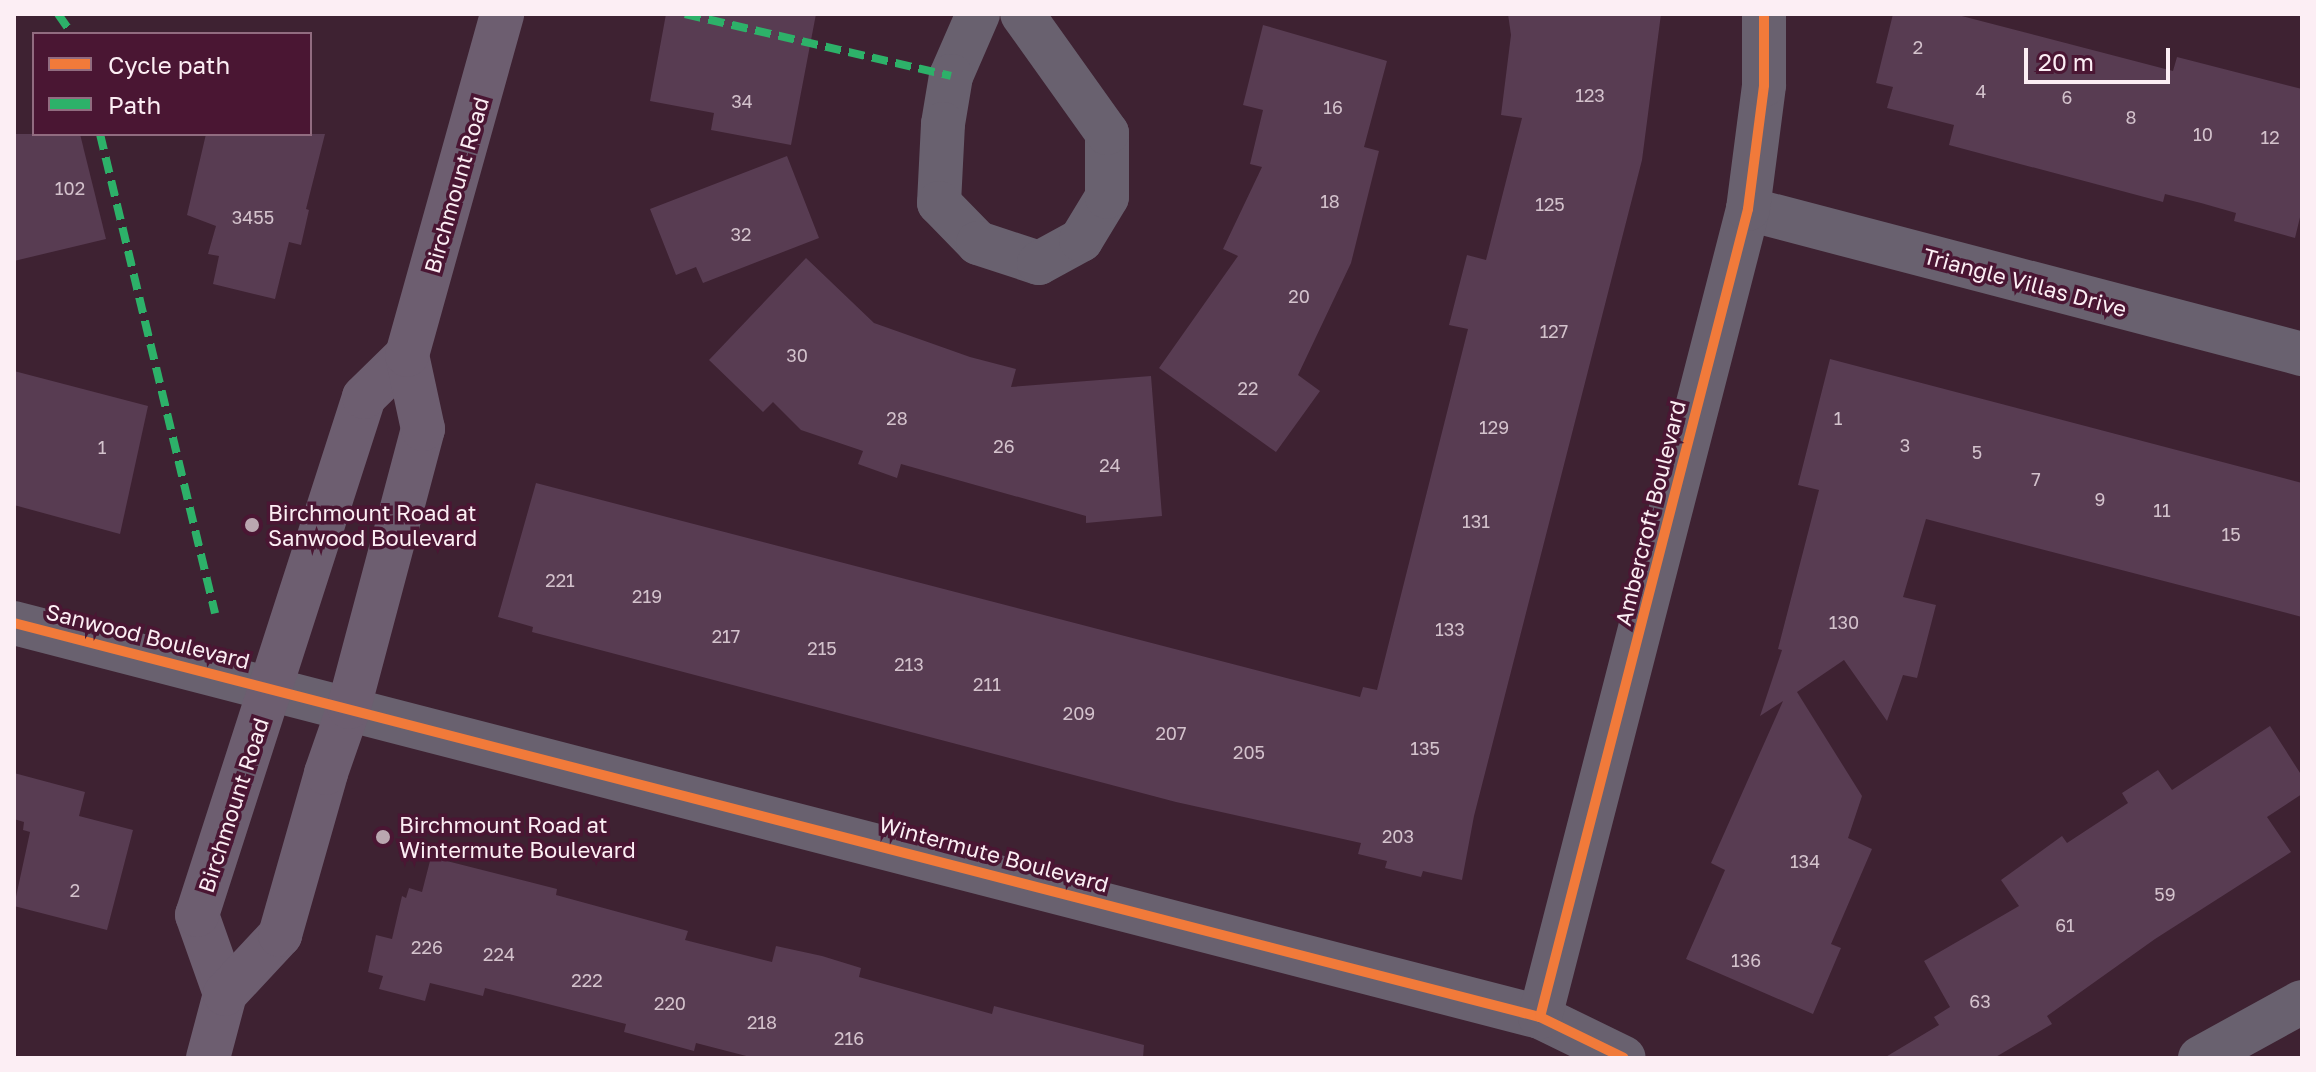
<!DOCTYPE html>
<html>
<head>
<meta charset="utf-8">
<style>
	body { margin:0 }
	#map { position:relative; width:2316px; height:1072px; overflow:hidden; background:#3e2232; font-family:"Golos Text",sans-serif }
	div>[style] { position:absolute }
	.building>* { inset:0; background:#583c52 }
	.minor>* { height:44px; margin:-22px; padding:0 22px; transform-origin:22px; border-radius:22px; background:#69616f }
	.major>* { height:44px; margin:-22px; padding:0 22px; transform-origin:22px; border-radius:22px; background:#6d5e70 }
	.quiet>* { height:8px; margin-top:-4px; transform-origin:0; background:repeating-linear-gradient(90deg,#2db169 0 16px,transparent 0 24px) }
	.cycleway>* { height:10px; margin:-5px; padding:0 5px; transform-origin:5px; border-radius:5px; background:#f17a3a }
	.dots>* { width:22px; height:22px; translate:-50% -50%; box-sizing:border-box; border:4px solid #4a1633; border-radius:50% }
	span { translate:-50% -50%; white-space:nowrap; text-align:center; line-height:1.15; -webkit-text-stroke:7px #4a1633; paint-order:stroke }
	.number-label { font-size:18px; color:#d3c2cc }
	.number-label span { -webkit-text-stroke-width:0 }
	.street-label { font-size:22px; color:#fceef4 }
	.poi-label { font-size:22px; color:#fceef4 }
	.left { translate:0 -50%; text-align:left }
	.frame { position:absolute; inset:0; border:16px solid #fceef4; pointer-events:none }
	.legend { position:absolute; left:32px; top:32px; width:280px; height:104px; box-sizing:border-box; background:#4a1633; border:2px solid #916c80; margin:0; padding:10px 14px; list-style:none; font-size:24px; color:#fceef4 }
	.legend li { display:flex; align-items:center; gap:16px; height:40px }
	.legend b { width:40px; border:2px solid #916c80 }
	.scale { position:absolute; left:2024px; top:48px; width:146px; height:36px; box-sizing:border-box; border:4px solid #fceef4; border-top:0; padding-left:10px; font-size:24px; line-height:28px; white-space:nowrap; color:#fceef4; -webkit-text-stroke:6px #4a1633; paint-order:stroke }
</style>
</head>
<body>
<div id="map">
	<div class="building">
		<div style="clip-path:polygon(666px 14px,816px 14px,791px 145px,711px 130px,714px 113px,650px 101px)"></div>
		<div style="clip-path:polygon(1508px 14px,1661px 14px,1642px 160px,1474px 816px,1462px 880px,1423px 871px,1421px 877px,1385px 868px,1387px 861px,1358px 854px,1361px 843px,1176px 802px,532px 632px,533px 627px,498px 617px,536px 483px,1360px 697px,1363px 687px,1377px 690px,1468px 329px,1449px 325px,1467px 255px,1486px 260px,1522px 118px,1501px 115px,1511px 35px)"></div>
		<div style="clip-path:polygon(1893px 14px,1954px 14px,2173px 71px,2177px 57px,2302px 89px,2302px 209px,2295px 238px,2234px 221px,2236px 213px,2201px 203px,2165px 194px,2163px 202px,1949px 145px,1954px 125px,1887px 108px,1893px 87px,1876px 83px)"></div>
		<div style="clip-path:polygon(1263px 25px,1387px 61px,1364px 147px,1379px 151px,1351px 263px,1298px 375px,1320px 391px,1276px 452px,1159px 368px,1238px 256px,1223px 249px,1262px 167px,1250px 164px,1263px 110px,1243px 105px)"></div>
		<div style="clip-path:polygon(14px 134px,80px 134px,106px 239px,14px 261px)"></div>
		<div style="clip-path:polygon(206px 134px,325px 134px,306px 209px,309px 210px,301px 245px,289px 242px,275px 299px,213px 284px,219px 256px,208px 254px,216px 226px,187px 215px)"></div>
		<div style="clip-path:polygon(787px 156px,819px 238px,703px 283px,696px 267px,676px 275px,650px 209px)"></div>
		<div style="clip-path:polygon(806px 258px,874px 323px,970px 357px,1016px 369px,1011px 387px,1151px 376px,1162px 516px,1086px 523px,1086px 516px,901px 464px,897px 478px,858px 464px,863px 451px,801px 430px,773px 402px,763px 412px,709px 360px)"></div>
		<div style="clip-path:polygon(1830px 359px,2302px 483px,2302px 617px,1926px 519px,1903px 597px,1936px 605px,1917px 678px,1903px 675px,1887px 721px,1844px 660px,1797px 692px,1862px 796px,1848px 838px,1872px 849px,1831px 944px,1841px 948px,1813px 1014px,1686px 959px,1725px 870px,1711px 863px,1783px 701px,1760px 716px,1782px 650px,1778px 649px,1819px 490px,1798px 485px)"></div>
		<div style="clip-path:polygon(14px 371px,148px 406px,120px 534px,14px 505px)"></div>
		<div style="clip-path:polygon(2270px 726px,2302px 776px,2302px 794px,2267px 817px,2291px 852px,2155px 939px,2047px 1016px,2052px 1024px,1994px 1058px,1884px 1058px,1939px 1025px,1934px 1017px,1950px 1007px,1924px 961px,2019px 906px,2001px 880px,2062px 836px,2067px 843px,2128px 803px,2122px 793px,2158px 770px,2172px 790px)"></div>
		<div style="clip-path:polygon(14px 773px,85px 792px,79px 816px,133px 830px,107px 930px,14px 906px,30px 832px,23px 830px,24px 822px,14px 819px)"></div>
		<div style="clip-path:polygon(431px 857px,557px 889px,556px 895px,688px 931px,685px 940px,772px 962px,776px 946px,822px 956px,861px 968px,859px 977px,895px 987px,992px 1014px,994px 1006px,1144px 1045px,1143px 1058px,754px 1058px,696px 1043px,694px 1051px,624px 1032px,626px 1024px,485px 988px,483px 996px,430px 983px,425px 1001px,379px 989px,383px 976px,368px 972px,376px 935px,392px 939px,402px 896px,406px 898px,409px 888px,422px 892px)"></div>
	</div>
	<div class="minor">
		<div style="left:978px;top:14px;width:68px;rotate:113.5deg"></div>
		<div style="left:951px;top:76px;width:49px;rotate:99.5deg"></div>
		<div style="left:943px;top:124px;width:79px;rotate:92.9deg"></div>
		<div style="left:939px;top:203px;width:56px;rotate:45.7deg"></div>
		<div style="left:978px;top:243px;width:64px;rotate:18.2deg"></div>
		<div style="left:1039px;top:263px;width:48px;rotate:-28.7deg"></div>
		<div style="left:1081px;top:240px;width:50px;rotate:-58.8deg"></div>
		<div style="left:1107px;top:197px;width:64px;rotate:-90deg"></div>
		<div style="left:1107px;top:133px;width:146px;rotate:-125.5deg"></div>
		<div style="left:1748px;top:209px;width:573px;rotate:14.67deg"></div>
		<div style="left:14px;top:623px;width:1576px;rotate:14.48deg"></div>
		<div style="left:1540px;top:1017px;width:93px;rotate:26deg"></div>
		<div style="left:1540px;top:1017px;width:834px;rotate:-75.56deg"></div>
		<div style="left:1748px;top:209px;width:125px;rotate:-82.6deg"></div>
		<div style="left:1764px;top:85px;width:71px;rotate:-90deg"></div>
		<div style="left:2200px;top:1058px;width:116px;rotate:-28.8deg"></div>
	</div>
	<div class="major">
		<div style="left:225px;top:994px;width:84px;rotate:-109.5deg"></div>
		<div style="left:197px;top:915px;width:544px;rotate:-72.13deg"></div>
		<div style="left:364px;top:397px;width:60px;rotate:-44.3deg"></div>
		<div style="left:208px;top:1058px;width:66px;rotate:-75.1deg"></div>
		<div style="left:225px;top:994px;width:81px;rotate:-47deg"></div>
		<div style="left:280px;top:935px;width:168px;rotate:-74.1deg"></div>
		<div style="left:326px;top:773px;width:70px;rotate:-70.8deg"></div>
		<div style="left:349px;top:707px;width:288px;rotate:-75.1deg"></div>
		<div style="left:423px;top:429px;width:76px;rotate:-102.2deg"></div>
		<div style="left:407px;top:355px;width:354px;rotate:-74.4deg"></div>
	</div>
	<div class="quiet">
		<div style="left:58px;top:14px;width:24px;rotate:55deg"></div>
		<div style="left:685px;top:14px;width:273px;rotate:13.1deg"></div>
		<div style="left:100px;top:134px;width:493px;rotate:76.5deg"></div>
	</div>
	<div class="cycleway">
		<div style="left:14px;top:623px;width:1576px;rotate:14.48deg"></div>
		<div style="left:1540px;top:1017px;width:93px;rotate:26deg"></div>
		<div style="left:1540px;top:1017px;width:834px;rotate:-75.56deg"></div>
		<div style="left:1748px;top:209px;width:125px;rotate:-82.6deg"></div>
		<div style="left:1764px;top:85px;width:71px;rotate:-90deg"></div>
	</div>
	<div class="dots">
		<div style="left:252px;top:525px;background:#baa7b0"></div>
		<div style="left:383px;top:837px;background:#baa7b0"></div>
	</div>
	<div class="number-label">
		<span style="left:1918px;top:47px">2</span>
		<span style="left:1981px;top:91px">4</span>
		<span style="left:1590px;top:95px">123</span>
		<span style="left:2067px;top:97px">6</span>
		<span style="left:742px;top:101px">34</span>
		<span style="left:1333px;top:107px">16</span>
		<span style="left:2131px;top:117px">8</span>
		<span style="left:2203px;top:134px">10</span>
		<span style="left:2270px;top:137px">12</span>
		<span style="left:70px;top:188px">102</span>
		<span style="left:1330px;top:201px">18</span>
		<span style="left:1550px;top:204px">125</span>
		<span style="left:253px;top:217px">3455</span>
		<span style="left:741px;top:234px">32</span>
		<span style="left:1299px;top:296px">20</span>
		<span style="left:1554px;top:331px">127</span>
		<span style="left:797px;top:355px">30</span>
		<span style="left:1248px;top:388px">22</span>
		<span style="left:897px;top:418px">28</span>
		<span style="left:1838px;top:418px">1</span>
		<span style="left:1494px;top:427px">129</span>
		<span style="left:1905px;top:445px">3</span>
		<span style="left:1004px;top:446px">26</span>
		<span style="left:102px;top:447px">1</span>
		<span style="left:1977px;top:452px">5</span>
		<span style="left:1110px;top:465px">24</span>
		<span style="left:2036px;top:479px">7</span>
		<span style="left:2100px;top:499px">9</span>
		<span style="left:2162px;top:510px">11</span>
		<span style="left:1476px;top:521px">131</span>
		<span style="left:2231px;top:534px">15</span>
		<span style="left:560px;top:580px">221</span>
		<span style="left:647px;top:596px">219</span>
		<span style="left:1844px;top:622px">130</span>
		<span style="left:1450px;top:629px">133</span>
		<span style="left:726px;top:636px">217</span>
		<span style="left:822px;top:648px">215</span>
		<span style="left:909px;top:664px">213</span>
		<span style="left:987px;top:684px">211</span>
		<span style="left:1079px;top:713px">209</span>
		<span style="left:1171px;top:733px">207</span>
		<span style="left:1425px;top:748px">135</span>
		<span style="left:1249px;top:752px">205</span>
		<span style="left:1398px;top:836px">203</span>
		<span style="left:1805px;top:861px">134</span>
		<span style="left:75px;top:890px">2</span>
		<span style="left:2165px;top:894px">59</span>
		<span style="left:2065px;top:925px">61</span>
		<span style="left:427px;top:947px">226</span>
		<span style="left:499px;top:954px">224</span>
		<span style="left:1746px;top:960px">136</span>
		<span style="left:587px;top:980px">222</span>
		<span style="left:1980px;top:1001px">63</span>
		<span style="left:670px;top:1003px">220</span>
		<span style="left:762px;top:1022px">218</span>
		<span style="left:849px;top:1038px">216</span>
	</div>
	<div class="street-label">
		<span style="left:456px;top:185px;rotate:-74deg">Birchmount Road</span>
		<span style="left:2025px;top:282px;rotate:15deg">Triangle Villas Drive</span>
		<span style="left:1650px;top:513px;rotate:-76deg">Ambercroft Boulevard</span>
		<span style="left:148px;top:636px;rotate:14deg">Sanwood Boulevard</span>
		<span style="left:233px;top:805px;rotate:-72deg">Birchmount Road</span>
		<span style="left:994px;top:854px;rotate:15deg">Wintermute Boulevard</span>
	</div>
	<div class="poi-label">
		<span class="left" style="left:268px;top:525px">Birchmount Road at<br>Sanwood Boulevard</span>
		<span class="left" style="left:399px;top:837px">Birchmount Road at<br>Wintermute Boulevard</span>
	</div>
	<div class="frame"></div>
	<ul class="legend">
	<li><b style="height:10px;background:#f17a3a"></b>Cycle path</li>
	<li><b style="height:10px;background:#2db169"></b>Path</li>
	</ul>
	<div class="scale">20 m</div>
</div>
</body>
</html>
